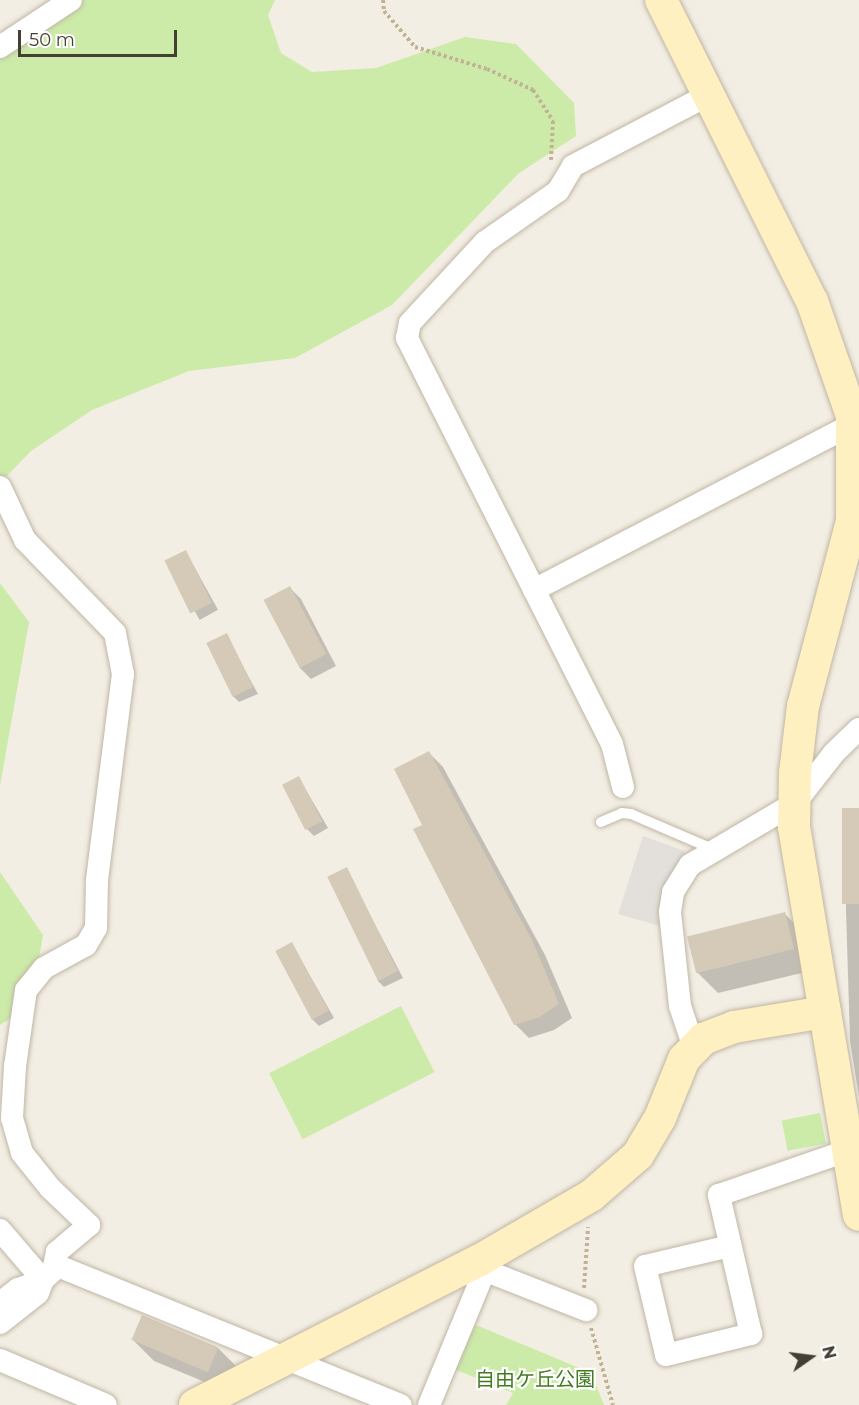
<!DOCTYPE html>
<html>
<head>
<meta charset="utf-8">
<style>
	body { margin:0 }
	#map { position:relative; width:859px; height:1405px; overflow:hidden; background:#f3eee3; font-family:Montserrat,"Noto Sans JP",sans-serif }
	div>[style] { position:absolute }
	.green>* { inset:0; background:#cceba8; transform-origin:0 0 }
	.parking>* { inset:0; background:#e3e0dc }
	.shadow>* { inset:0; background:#0003; transform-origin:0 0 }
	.building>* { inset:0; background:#d5cab7; transform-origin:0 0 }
	.path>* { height:4px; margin-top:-2px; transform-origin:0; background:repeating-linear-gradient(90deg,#c2b295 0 3px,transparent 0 6px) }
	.roads { filter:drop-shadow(0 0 2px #bfb6a5) drop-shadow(0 0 2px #bfb6a5) }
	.lane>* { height:10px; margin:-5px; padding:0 5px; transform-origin:5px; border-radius:5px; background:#fff }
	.street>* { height:22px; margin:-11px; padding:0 11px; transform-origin:11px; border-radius:11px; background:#fff }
	.secondary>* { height:32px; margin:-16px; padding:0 16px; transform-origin:16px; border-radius:16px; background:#fff0c1 }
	span { translate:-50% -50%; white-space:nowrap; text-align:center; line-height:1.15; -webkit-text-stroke:4.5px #fff; paint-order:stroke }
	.park-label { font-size:20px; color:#437b22 }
	.north { position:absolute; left:781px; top:1327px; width:60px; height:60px; -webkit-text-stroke:4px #fff; paint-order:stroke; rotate:76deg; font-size:16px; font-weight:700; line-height:24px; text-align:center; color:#453e33 }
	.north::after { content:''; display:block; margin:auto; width:21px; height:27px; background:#453e33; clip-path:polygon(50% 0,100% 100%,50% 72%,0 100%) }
	.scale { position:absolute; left:18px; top:30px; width:159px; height:27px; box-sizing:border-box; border:3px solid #453e33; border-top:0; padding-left:8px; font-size:18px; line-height:21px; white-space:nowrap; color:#453e33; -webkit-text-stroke:4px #fff; paint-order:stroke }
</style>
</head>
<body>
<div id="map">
	<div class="green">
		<div style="clip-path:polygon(81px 0,275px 0,268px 15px,281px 53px,312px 72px,376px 68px,465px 37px,516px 44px,574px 103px,576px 136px,519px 173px,392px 305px,295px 358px,189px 371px,92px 410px,31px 451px,0 483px,0 55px)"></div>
		<div style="clip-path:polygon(0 583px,29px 622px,0 786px)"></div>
		<div style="clip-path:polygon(0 872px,43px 935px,31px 1005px,0 1025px)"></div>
		<div style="left:401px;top:1006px;width:74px;height:148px;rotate:63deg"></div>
		<div style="left:820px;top:1113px;width:31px;height:39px;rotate:79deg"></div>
		<div style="clip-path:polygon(476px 1325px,591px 1373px,604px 1405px,506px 1405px,513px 1393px,454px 1369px)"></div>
	</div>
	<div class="parking">
		<div style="clip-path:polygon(643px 836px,685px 851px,686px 861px,660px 926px,618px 914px)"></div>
	</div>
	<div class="shadow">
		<div style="left:186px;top:552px;width:66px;height:21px;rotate:61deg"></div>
		<div style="clip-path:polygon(290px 588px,301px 599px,336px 666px,311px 679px,300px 668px)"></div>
		<div style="clip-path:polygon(226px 635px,258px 694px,239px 702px,233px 696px)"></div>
		<div style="clip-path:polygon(429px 753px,443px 767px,545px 955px,572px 1018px,554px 1030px,529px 1038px,515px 1024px,424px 825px)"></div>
		<div style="clip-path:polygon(299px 778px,328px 828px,314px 836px,307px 829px)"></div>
		<div style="clip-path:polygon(859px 809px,859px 1097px,850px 1041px,843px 810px)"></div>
		<div style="clip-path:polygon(346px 869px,403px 978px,384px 987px,378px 981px)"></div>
		<div style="clip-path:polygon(785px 914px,806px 935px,814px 970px,718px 993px,697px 972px,689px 937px)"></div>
		<div style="clip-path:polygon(292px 944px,334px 1018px,319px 1026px,312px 1019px)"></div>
		<div style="clip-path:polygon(133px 1340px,218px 1348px,239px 1369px,229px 1392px,154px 1361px)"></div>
	</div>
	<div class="building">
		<div style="left:186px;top:550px;width:59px;height:24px;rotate:64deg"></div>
		<div style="left:290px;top:586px;width:77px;height:30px;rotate:62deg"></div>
		<div style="left:227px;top:633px;width:60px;height:23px;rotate:64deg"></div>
		<div style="clip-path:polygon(429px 751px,532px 940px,559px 1004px,540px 1017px,514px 1025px,413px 829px,422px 825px,394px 769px)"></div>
		<div style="left:299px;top:776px;width:51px;height:19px;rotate:63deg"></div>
		<div style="left:842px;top:808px;width:17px;height:96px"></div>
		<div style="left:347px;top:867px;width:116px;height:22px;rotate:64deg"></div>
		<div style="left:785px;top:912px;width:38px;height:101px;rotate:76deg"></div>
		<div style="left:292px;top:942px;width:78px;height:19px;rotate:62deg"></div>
		<div style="left:142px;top:1315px;width:83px;height:27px;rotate:23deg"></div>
	</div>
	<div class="path">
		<div style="left:383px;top:0;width:11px;rotate:85deg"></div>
		<div style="left:384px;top:11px;width:48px;rotate:49.3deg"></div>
		<div style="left:415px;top:47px;width:75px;rotate:17deg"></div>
		<div style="left:487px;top:69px;width:51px;rotate:24.5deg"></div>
		<div style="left:533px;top:90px;width:37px;rotate:57deg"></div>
		<div style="left:553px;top:121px;width:39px;rotate:93deg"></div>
		<div style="left:584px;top:1288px;width:61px;rotate:-86.2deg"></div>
		<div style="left:591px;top:1328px;width:80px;rotate:74.1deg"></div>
	</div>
	<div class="roads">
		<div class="lane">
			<div style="left:601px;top:822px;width:23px;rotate:-23deg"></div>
			<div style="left:622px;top:813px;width:9px;rotate:6deg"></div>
			<div style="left:631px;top:814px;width:91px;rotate:23.2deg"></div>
		</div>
		<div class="street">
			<div style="left:0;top:47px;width:85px;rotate:-33.5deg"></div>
			<div style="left:0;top:487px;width:59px;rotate:64.7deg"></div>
			<div style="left:25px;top:540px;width:129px;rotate:45.9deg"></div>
			<div style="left:115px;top:633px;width:42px;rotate:79deg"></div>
			<div style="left:123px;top:674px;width:209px;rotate:97.2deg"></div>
			<div style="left:97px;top:881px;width:47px;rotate:91.2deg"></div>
			<div style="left:96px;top:928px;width:20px;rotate:120deg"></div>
			<div style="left:86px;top:945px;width:48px;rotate:151.3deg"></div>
			<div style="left:44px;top:968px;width:28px;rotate:129deg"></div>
			<div style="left:26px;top:990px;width:77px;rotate:98.2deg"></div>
			<div style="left:15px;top:1066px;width:52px;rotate:93.3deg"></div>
			<div style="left:12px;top:1118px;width:36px;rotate:74deg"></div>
			<div style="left:22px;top:1153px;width:45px;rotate:51.3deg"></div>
			<div style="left:50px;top:1188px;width:54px;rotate:43.5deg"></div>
			<div style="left:89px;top:1225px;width:42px;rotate:139.8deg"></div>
			<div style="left:57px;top:1252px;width:19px;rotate:102deg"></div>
			<div style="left:534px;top:590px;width:360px;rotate:-27.5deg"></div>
			<div style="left:623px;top:787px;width:44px;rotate:-104.3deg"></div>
			<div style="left:612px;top:744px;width:455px;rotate:-116.8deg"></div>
			<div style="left:407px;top:338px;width:15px;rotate:-79deg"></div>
			<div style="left:410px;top:323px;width:110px;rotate:-47.2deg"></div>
			<div style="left:485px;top:242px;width:89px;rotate:-34.9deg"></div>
			<div style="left:558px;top:191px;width:29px;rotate:-59deg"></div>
			<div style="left:573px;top:166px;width:153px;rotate:-27.7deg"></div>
			<div style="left:694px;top:1048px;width:44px;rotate:-108.4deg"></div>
			<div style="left:680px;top:1006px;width:95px;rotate:-96.1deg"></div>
			<div style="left:670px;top:912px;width:20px;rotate:-81deg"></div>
			<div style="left:673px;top:892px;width:32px;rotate:-58deg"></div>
			<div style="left:690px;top:865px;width:122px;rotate:-30.6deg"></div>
			<div style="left:795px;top:803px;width:63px;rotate:-52deg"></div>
			<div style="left:834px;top:753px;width:35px;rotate:-44deg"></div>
			<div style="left:0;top:1230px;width:66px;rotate:49.3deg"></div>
			<div style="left:43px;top:1280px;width:27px;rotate:160deg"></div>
			<div style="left:18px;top:1289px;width:23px;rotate:142deg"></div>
			<div style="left:730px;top:1246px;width:87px;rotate:166.8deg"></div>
			<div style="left:645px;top:1266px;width:91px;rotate:76.7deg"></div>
			<div style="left:666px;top:1355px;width:88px;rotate:-13.9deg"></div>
			<div style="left:751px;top:1334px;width:143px;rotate:-103deg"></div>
			<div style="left:719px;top:1195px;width:134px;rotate:-19.1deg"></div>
			<div style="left:484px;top:1270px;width:110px;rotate:21.4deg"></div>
			<div style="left:0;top:1323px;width:48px;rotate:-38.3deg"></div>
			<div style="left:38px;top:1293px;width:14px;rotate:-69deg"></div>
			<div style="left:43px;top:1280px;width:21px;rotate:-43deg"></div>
			<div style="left:58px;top:1266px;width:370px;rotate:22.1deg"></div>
			<div style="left:0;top:1360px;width:115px;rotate:23deg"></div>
			<div style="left:429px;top:1405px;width:144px;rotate:-67.5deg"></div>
			<div style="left:484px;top:1272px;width:13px;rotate:-108deg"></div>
		</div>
		<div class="secondary">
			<div style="left:661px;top:0;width:337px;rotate:63.4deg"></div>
			<div style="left:812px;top:301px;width:122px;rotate:70.8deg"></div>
			<div style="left:852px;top:416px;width:105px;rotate:90deg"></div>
			<div style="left:852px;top:521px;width:191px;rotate:104.8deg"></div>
			<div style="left:803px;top:706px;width:67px;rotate:96.8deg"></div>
			<div style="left:795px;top:773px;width:54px;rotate:91.1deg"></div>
			<div style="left:794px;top:827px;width:393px;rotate:80.5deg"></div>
			<div style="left:195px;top:1405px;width:320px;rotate:-27deg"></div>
			<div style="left:480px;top:1260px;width:129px;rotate:-30.1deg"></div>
			<div style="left:592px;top:1195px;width:61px;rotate:-41deg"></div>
			<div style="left:638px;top:1155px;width:43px;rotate:-59.3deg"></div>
			<div style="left:660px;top:1118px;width:64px;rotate:-67.9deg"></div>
			<div style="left:684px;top:1059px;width:28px;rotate:-46deg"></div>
			<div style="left:703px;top:1039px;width:33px;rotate:-21deg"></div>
			<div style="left:734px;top:1027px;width:92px;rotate:-9.4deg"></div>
		</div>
	</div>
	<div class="park-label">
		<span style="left:535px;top:1379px">自由ケ丘公園</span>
	</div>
	<div class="north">N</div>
	<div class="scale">50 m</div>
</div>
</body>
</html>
